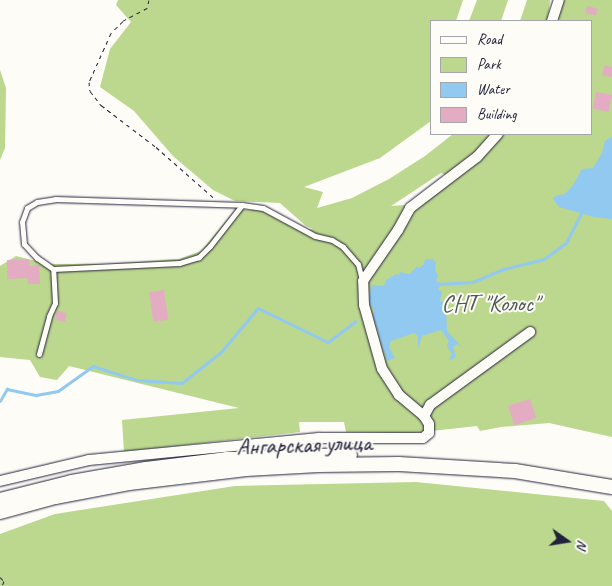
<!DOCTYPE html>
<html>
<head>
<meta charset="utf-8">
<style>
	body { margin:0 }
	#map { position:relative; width:612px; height:586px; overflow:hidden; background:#fdfcf7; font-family:Caveat,sans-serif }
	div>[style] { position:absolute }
	.green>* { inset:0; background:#bcd78e }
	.water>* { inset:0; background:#92c9f1 }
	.stream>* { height:2.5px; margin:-1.25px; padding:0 1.25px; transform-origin:1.25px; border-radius:1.25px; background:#92c9f1 }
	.building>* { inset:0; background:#e3acc2; transform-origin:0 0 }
	.path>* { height:1px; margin-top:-0.5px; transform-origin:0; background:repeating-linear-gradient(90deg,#22223b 0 4px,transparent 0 8px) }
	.roads { filter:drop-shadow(0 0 1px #22223b) drop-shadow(0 0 1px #22223b) }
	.service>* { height:5px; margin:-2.5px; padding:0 2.5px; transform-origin:2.5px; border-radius:2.5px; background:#fdfcf7 }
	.minor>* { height:10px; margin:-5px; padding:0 5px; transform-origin:5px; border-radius:5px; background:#fdfcf7 }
	.secondary>* { height:14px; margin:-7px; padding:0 7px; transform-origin:7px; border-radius:7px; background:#fdfcf7 }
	span { translate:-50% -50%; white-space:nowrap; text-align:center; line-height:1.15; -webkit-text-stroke:4px #fdfcf7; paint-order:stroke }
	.park-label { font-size:24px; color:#505854 }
	.street-label { font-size:24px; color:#22223b }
	.legend { position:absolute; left:430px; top:20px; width:162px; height:115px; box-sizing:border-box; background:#fdfcf7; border:1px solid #a5a5ac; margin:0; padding:6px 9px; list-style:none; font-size:15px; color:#22223b }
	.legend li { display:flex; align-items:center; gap:10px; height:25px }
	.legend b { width:25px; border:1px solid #a5a5ac }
	.north { position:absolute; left:542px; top:516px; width:50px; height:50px; -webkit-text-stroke:4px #fdfcf7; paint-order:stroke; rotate:103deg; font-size:14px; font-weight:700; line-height:20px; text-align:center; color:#22223b }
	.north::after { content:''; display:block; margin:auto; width:18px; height:22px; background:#22223b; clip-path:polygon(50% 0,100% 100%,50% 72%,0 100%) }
</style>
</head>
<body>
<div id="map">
	<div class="green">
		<div style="clip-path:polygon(118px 0,463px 0,456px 21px,431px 21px,431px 121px,380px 158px,304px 187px,323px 192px,317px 208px,352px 198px,389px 179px,425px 156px,453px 134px,494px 134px,474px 156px,446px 175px,441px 173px,391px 206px,417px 204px,474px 166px,501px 134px,591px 134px,591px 21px,554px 21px,560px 0,612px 0,612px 437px,549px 423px,501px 427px,480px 431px,477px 426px,413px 433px,346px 432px,344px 422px,299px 422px,300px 432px,124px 452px,122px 420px,239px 408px,69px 366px,57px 380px,40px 377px,30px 360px,0 357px,0 266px,16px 256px,48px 264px,105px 264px,179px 259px,201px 251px,235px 210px,260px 210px,300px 230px,313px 229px,306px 226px,280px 203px,235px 201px,213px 190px,173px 156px,134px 111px,100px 87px,110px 49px,131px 22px,116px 5px)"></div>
		<div style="clip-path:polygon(477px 0,508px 0,501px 21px,469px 21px)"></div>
		<div style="clip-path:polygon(527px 0,550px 0,548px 21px,520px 21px)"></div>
		<div style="clip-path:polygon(0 70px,6px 88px,5px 148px,0 160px)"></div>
		<div style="clip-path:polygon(416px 482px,604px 501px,612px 511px,612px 586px,0 586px,0 534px,55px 514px,235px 486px)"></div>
	</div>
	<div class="water">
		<div style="clip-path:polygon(612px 136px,612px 219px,594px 217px,559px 207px,553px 199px,555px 196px,565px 194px,573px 185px,582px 169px,593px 168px,602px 153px,605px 141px)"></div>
		<div style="clip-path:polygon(425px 259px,433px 259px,436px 263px,435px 270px,438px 276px,436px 281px,441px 283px,438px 289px,442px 292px,440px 302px,444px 302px,446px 311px,447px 331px,462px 347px,457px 344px,453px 347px,456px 357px,451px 360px,449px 359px,452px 354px,447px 346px,449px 341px,441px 330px,422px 336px,418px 349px,418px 336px,414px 333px,391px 341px,389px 347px,395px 358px,387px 361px,373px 316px,374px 310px,368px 301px,372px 285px,384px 286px,386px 280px,396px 274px,399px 275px,400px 272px,410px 274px,417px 266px,419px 268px,424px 264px)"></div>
	</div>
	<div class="stream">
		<div style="left:437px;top:284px;width:36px;rotate:-3deg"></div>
		<div style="left:473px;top:282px;width:34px;rotate:-23deg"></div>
		<div style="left:504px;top:269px;width:41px;rotate:-14deg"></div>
		<div style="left:544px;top:259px;width:27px;rotate:-36deg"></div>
		<div style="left:566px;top:243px;width:37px;rotate:-63deg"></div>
		<div style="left:0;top:401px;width:14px;rotate:-60deg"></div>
		<div style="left:7px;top:389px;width:30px;rotate:12deg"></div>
		<div style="left:36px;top:395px;width:22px;rotate:-10deg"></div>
		<div style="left:58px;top:391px;width:43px;rotate:-35.5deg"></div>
		<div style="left:93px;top:366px;width:46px;rotate:17.7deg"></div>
		<div style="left:137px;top:380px;width:45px;rotate:3.8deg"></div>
		<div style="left:182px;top:383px;width:50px;rotate:-38.5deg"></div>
		<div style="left:221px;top:352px;width:57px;rotate:-49.9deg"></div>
		<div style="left:258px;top:308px;width:78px;rotate:25.9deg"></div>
		<div style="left:328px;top:342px;width:34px;rotate:-37deg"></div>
	</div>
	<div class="building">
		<div style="left:587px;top:6px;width:11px;height:7px;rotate:15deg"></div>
		<div style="clip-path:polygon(605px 65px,612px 67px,612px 77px,602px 75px)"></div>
		<div style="left:596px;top:92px;width:16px;height:17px;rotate:11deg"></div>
		<div style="clip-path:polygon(29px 259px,29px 266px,39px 265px,40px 284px,28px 284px,27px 278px,7px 279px,7px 260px)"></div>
		<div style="left:164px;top:290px;width:30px;height:15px;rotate:82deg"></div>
		<div style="left:57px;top:311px;width:10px;height:9px;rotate:11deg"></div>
		<div style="left:530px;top:399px;width:20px;height:23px;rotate:72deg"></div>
	</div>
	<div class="path">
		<div style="left:149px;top:0;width:8px;rotate:104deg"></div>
		<div style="left:147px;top:8px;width:27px;rotate:152deg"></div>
		<div style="left:123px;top:21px;width:17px;rotate:135deg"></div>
		<div style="left:111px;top:33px;width:54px;rotate:114.2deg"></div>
		<div style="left:89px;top:82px;width:9px;rotate:84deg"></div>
		<div style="left:90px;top:91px;width:18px;rotate:52deg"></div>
		<div style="left:101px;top:105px;width:69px;rotate:37.4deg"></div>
		<div style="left:156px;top:147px;width:77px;rotate:41.3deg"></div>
		<div style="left:0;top:577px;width:6px;rotate:45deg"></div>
		<div style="left:4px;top:581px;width:5px;rotate:112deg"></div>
	</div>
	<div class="roads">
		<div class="service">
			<div style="left:242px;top:205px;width:52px;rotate:128deg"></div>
			<div style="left:210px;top:246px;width:16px;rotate:135deg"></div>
			<div style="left:199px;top:257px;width:21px;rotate:163deg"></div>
			<div style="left:179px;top:263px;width:126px;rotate:177.3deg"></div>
			<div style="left:53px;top:269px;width:19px;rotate:-145deg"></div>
			<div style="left:37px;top:258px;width:19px;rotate:-133deg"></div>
			<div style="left:24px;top:244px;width:22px;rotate:-95deg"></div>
			<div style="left:22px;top:222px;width:15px;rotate:-70deg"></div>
			<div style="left:27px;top:208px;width:12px;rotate:-31deg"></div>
			<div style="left:37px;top:202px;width:18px;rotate:-9deg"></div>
			<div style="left:55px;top:199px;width:187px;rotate:1.8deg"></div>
			<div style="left:242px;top:205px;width:21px;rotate:8deg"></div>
			<div style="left:263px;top:208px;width:59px;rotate:28.3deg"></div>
			<div style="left:315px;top:236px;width:17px;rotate:13deg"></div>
			<div style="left:332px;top:240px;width:13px;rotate:32deg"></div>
			<div style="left:343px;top:247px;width:23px;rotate:49deg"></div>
			<div style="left:358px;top:264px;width:16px;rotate:76deg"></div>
			<div style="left:39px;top:354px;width:39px;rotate:-75deg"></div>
			<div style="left:49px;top:316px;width:14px;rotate:-65deg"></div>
			<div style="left:55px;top:303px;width:34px;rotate:-93deg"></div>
		</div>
		<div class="minor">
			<div style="left:552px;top:21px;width:22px;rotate:-72deg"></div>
			<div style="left:424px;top:416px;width:13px;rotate:-61deg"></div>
			<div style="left:430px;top:405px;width:124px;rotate:-36.1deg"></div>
			<div style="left:0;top:481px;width:91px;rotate:-13.3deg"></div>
			<div style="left:89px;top:460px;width:231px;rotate:-5.5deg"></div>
			<div style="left:319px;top:438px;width:104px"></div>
			<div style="left:423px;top:438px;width:8px;rotate:-40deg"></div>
			<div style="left:429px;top:433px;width:9px;rotate:-90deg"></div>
			<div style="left:429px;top:424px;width:9px;rotate:-122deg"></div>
			<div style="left:424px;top:416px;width:33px;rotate:-140deg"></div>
			<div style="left:399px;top:395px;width:31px;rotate:-123deg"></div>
			<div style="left:382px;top:369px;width:66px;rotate:-105.7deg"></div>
			<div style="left:364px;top:305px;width:24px;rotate:-92deg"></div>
			<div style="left:363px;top:281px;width:62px;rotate:-55.5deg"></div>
			<div style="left:398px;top:230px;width:25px;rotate:-61deg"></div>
			<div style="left:410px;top:208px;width:84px;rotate:-37.3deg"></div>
			<div style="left:477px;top:157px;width:31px;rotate:-48deg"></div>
		</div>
		<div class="secondary">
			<div style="left:0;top:500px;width:74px;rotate:-14deg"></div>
			<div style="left:72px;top:482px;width:75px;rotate:-10deg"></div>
			<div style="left:146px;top:469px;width:82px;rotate:-7deg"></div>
			<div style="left:227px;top:459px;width:123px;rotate:-1.9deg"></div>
			<div style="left:0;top:512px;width:57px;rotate:-15.3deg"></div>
			<div style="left:55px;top:497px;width:75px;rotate:-10.7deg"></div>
			<div style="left:129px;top:483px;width:118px;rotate:-6.8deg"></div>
			<div style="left:246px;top:469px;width:73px;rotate:-3.1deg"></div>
			<div style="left:319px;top:465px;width:80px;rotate:-0.7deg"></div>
			<div style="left:399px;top:464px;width:116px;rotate:3.5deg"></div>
			<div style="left:515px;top:471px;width:98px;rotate:9.4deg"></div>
		</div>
	</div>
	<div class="park-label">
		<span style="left:490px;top:304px">СНТ "Колос"</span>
	</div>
	<div class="street-label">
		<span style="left:304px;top:445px;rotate:-2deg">Ангарская улица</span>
	</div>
	<ul class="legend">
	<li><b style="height:6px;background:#fdfcf7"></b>Road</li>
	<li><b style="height:14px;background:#bcd78e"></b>Park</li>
	<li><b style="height:14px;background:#92c9f1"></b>Water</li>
	<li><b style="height:14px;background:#e3acc2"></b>Building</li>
	</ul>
	<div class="north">N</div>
</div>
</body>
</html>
